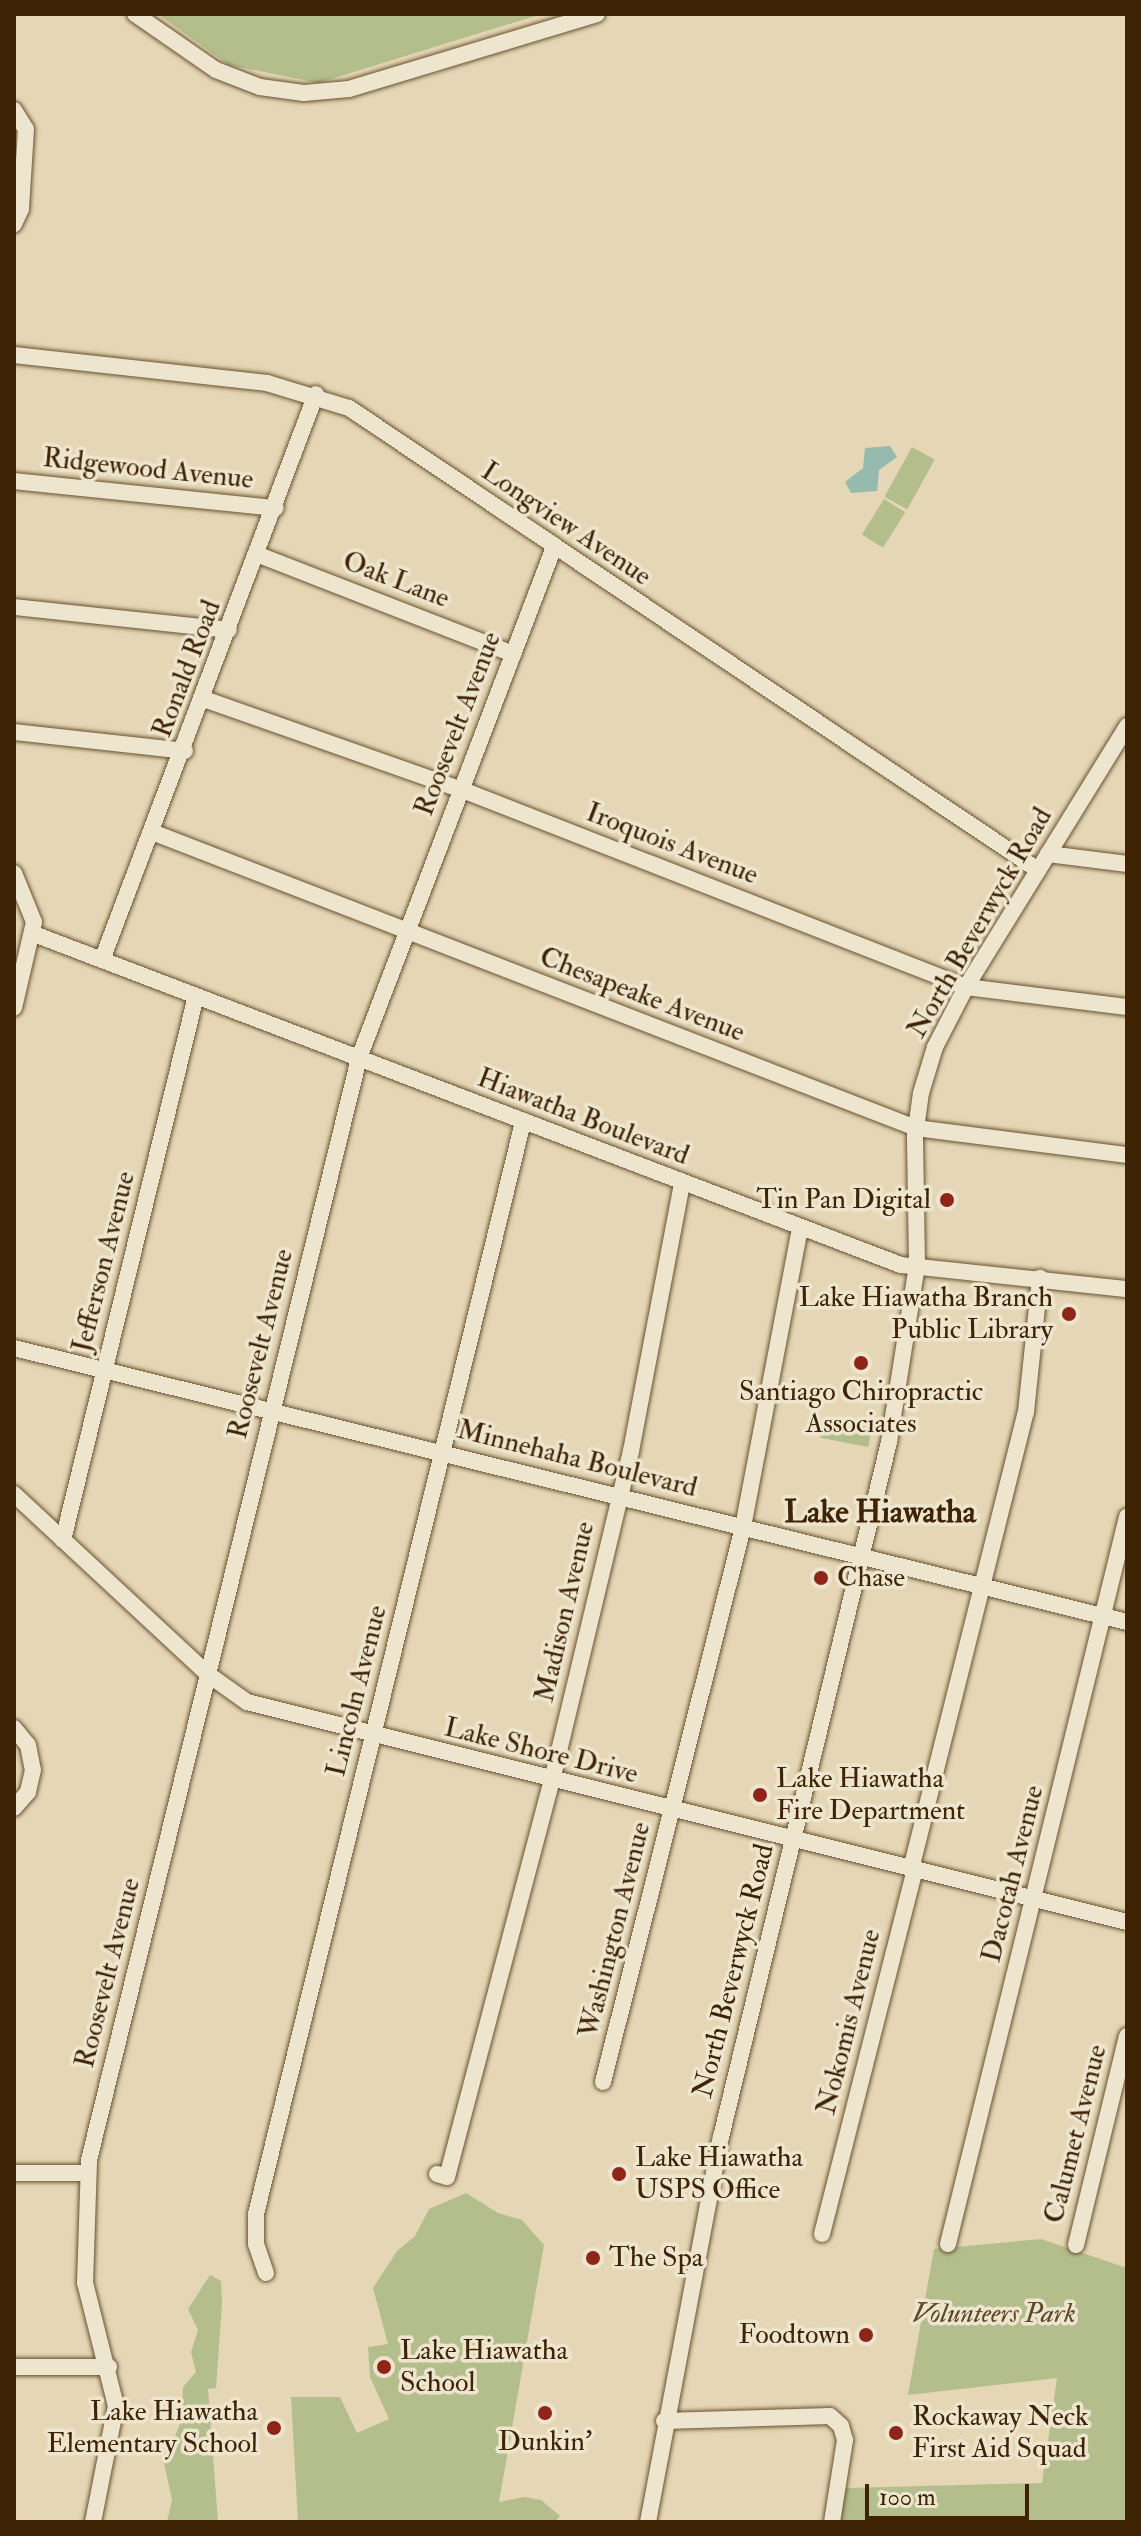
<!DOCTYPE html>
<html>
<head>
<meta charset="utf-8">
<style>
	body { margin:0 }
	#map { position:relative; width:1141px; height:2536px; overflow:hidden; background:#e5d7b5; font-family:"IM FELL Double Pica",serif }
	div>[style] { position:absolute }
	.green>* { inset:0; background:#b4be8d; transform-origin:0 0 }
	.water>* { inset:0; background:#96baae }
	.roads { filter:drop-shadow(0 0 2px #685130) drop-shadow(0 0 2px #685130) }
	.minor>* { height:16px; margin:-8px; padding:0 8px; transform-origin:8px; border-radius:8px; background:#eee5cf }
	.dots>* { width:22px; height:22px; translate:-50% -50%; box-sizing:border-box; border:4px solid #eee5cf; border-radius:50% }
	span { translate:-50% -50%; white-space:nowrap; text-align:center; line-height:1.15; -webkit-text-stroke:7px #eee5cf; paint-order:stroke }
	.street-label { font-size:28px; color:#3e2404 }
	.poi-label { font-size:28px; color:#3e2404 }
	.right { translate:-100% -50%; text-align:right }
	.left { translate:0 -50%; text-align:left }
	.park-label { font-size:28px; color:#5c4a26; font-style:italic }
	.quarter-label { font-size:32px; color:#3e2404; font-weight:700 }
	.frame { position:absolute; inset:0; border:16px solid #3e2404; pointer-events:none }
	.scale { position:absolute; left:865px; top:2484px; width:164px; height:36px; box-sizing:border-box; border:4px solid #3e2404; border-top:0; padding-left:10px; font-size:24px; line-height:28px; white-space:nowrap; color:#3e2404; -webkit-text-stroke:6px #eee5cf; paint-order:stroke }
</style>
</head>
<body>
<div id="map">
	<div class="green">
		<div style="clip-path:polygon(158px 14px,542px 14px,318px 83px,229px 65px)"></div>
		<div style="left:912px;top:447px;width:26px;height:57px;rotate:29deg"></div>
		<div style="left:884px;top:499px;width:25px;height:42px;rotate:32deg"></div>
		<div style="left:824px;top:1418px;width:49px;height:20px;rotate:11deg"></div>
		<div style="clip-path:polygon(466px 2193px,498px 2213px,522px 2220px,544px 2245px,499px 2502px,525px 2497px,541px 2500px,560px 2516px,555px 2522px,298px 2522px,291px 2397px,340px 2397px,357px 2433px,389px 2419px,370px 2377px,368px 2347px,388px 2344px,373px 2288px,397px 2251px,415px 2236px,429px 2209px)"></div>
		<div style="clip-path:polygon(1041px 2239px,1127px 2268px,1127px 2522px,840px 2522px,846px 2488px,1042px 2483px,1057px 2378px,908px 2395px,934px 2249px)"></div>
		<div style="clip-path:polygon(210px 2275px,221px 2281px,222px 2304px,216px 2388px,208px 2389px,218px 2522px,167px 2522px,172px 2500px,164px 2463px,182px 2419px,183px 2387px,196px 2372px,191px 2352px,198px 2330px,188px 2309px)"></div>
	</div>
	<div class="water">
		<div style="clip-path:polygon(890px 446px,897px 457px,879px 470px,877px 491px,851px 493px,845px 482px,863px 468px,865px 448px)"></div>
	</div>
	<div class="roads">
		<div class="minor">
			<div style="left:135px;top:14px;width:98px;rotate:34.7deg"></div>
			<div style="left:216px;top:70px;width:47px;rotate:21.1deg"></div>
			<div style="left:260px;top:87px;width:44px;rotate:7.8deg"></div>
			<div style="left:304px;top:93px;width:45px;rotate:-5.1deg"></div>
			<div style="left:349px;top:89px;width:259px;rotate:-16.8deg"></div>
			<div style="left:14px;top:110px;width:22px;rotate:58deg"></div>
			<div style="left:26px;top:129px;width:80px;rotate:93.6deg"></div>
			<div style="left:21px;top:209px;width:17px;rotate:115deg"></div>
			<div style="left:14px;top:355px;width:255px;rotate:6.3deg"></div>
			<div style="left:267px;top:383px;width:86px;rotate:17deg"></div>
			<div style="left:349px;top:408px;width:830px;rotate:33.84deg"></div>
			<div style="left:14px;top:481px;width:263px;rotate:5.9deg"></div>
			<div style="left:259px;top:555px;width:273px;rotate:21.3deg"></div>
			<div style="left:14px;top:607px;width:216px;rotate:6.1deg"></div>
			<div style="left:204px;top:699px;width:271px;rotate:19.4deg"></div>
			<div style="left:460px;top:789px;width:543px;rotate:21.37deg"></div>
			<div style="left:966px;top:987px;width:162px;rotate:7.1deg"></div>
			<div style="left:14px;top:732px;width:172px;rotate:6.3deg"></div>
			<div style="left:152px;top:832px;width:819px;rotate:21.18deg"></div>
			<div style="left:916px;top:1128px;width:213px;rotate:7.3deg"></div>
			<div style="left:1048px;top:854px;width:80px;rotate:7.2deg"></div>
			<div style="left:14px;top:873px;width:53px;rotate:67.8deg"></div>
			<div style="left:34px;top:922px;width:88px;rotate:103.1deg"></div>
			<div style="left:34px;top:934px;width:928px;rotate:20.9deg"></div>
			<div style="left:901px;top:1265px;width:227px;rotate:6.1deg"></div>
			<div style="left:102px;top:960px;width:605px;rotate:-69.29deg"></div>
			<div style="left:14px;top:1348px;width:1146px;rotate:13.83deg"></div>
			<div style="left:14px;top:1494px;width:266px;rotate:42.9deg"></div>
			<div style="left:209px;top:1675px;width:47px;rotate:35.4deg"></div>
			<div style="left:247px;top:1702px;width:907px;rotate:14.04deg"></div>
			<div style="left:63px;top:1540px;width:560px;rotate:-76.26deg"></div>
			<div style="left:14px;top:1728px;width:22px;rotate:51deg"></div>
			<div style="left:28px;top:1745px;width:25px;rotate:79deg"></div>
			<div style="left:33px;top:1770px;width:23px;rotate:103deg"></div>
			<div style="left:28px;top:1792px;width:21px;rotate:131deg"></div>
			<div style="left:911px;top:1869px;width:471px;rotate:-75.9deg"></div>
			<div style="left:1026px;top:1412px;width:135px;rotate:-84deg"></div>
			<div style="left:603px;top:2082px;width:572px;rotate:-75.84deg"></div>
			<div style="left:743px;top:1527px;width:303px;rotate:-79.2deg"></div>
			<div style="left:14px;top:2173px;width:73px"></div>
			<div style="left:437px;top:2174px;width:10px;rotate:17deg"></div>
			<div style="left:447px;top:2177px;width:411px;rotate:-75.2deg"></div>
			<div style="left:552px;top:1780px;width:338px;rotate:-76.5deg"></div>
			<div style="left:631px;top:1451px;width:273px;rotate:-79.2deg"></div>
			<div style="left:822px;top:2234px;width:376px;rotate:-75.7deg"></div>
			<div style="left:948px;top:2244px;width:749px;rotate:-76.17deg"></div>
			<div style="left:1076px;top:2245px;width:215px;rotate:-76.3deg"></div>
			<div style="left:266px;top:2273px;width:31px;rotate:-109deg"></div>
			<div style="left:256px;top:2244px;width:30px;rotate:-90deg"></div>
			<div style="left:256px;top:2214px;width:1124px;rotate:-76.26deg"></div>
			<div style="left:14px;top:2367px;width:95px"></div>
			<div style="left:664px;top:2421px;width:166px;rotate:-1.7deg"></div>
			<div style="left:830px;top:2416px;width:15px;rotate:42deg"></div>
			<div style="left:841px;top:2426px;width:15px;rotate:74deg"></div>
			<div style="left:845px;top:2440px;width:83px;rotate:99deg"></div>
			<div style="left:93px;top:2522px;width:118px;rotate:-78.8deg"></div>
			<div style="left:116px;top:2406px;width:127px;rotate:-104.1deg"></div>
			<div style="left:85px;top:2283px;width:123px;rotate:-88.1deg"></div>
			<div style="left:89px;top:2160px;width:1135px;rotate:-76.23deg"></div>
			<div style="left:359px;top:1058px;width:547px;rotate:-69.11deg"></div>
			<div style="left:648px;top:2522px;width:392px;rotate:-79.3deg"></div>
			<div style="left:721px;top:2137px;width:715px;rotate:-76.41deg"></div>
			<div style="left:889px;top:1442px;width:179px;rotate:-81deg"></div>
			<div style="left:917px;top:1265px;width:129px;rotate:-90.9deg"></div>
			<div style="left:915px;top:1136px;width:43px;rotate:-82.1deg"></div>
			<div style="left:921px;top:1093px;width:48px;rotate:-73.1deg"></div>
			<div style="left:935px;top:1047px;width:68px;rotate:-62.7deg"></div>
			<div style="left:966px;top:987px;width:307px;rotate:-58.3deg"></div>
		</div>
	</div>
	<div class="dots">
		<div style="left:947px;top:1200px;background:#8f2418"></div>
		<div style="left:1069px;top:1314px;background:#8f2418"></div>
		<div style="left:861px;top:1363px;background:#8f2418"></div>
		<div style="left:821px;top:1578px;background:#8f2418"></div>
		<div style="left:760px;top:1795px;background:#8f2418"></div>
		<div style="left:619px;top:2174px;background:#8f2418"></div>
		<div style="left:593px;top:2258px;background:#8f2418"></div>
		<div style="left:866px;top:2335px;background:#8f2418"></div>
		<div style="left:384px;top:2367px;background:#8f2418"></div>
		<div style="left:545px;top:2413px;background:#8f2418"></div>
		<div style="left:274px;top:2428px;background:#8f2418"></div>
		<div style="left:896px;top:2433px;background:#8f2418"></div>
	</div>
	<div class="street-label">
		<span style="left:148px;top:469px;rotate:6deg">Ridgewood Avenue</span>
		<span style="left:566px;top:524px;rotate:34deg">Longview Avenue</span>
		<span style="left:396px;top:580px;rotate:21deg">Oak Lane</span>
		<span style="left:187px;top:669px;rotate:-69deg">Ronald Road</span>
		<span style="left:458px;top:724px;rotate:-69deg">Roosevelt Avenue</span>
		<span style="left:672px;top:844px;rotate:21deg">Iroquois Avenue</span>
		<span style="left:980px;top:923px;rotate:-60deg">North Beverwyck Road</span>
		<span style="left:642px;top:995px;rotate:21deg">Chesapeake Avenue</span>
		<span style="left:583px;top:1117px;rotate:21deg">Hiawatha Boulevard</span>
		<span style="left:104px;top:1262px;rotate:-76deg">Jefferson Avenue</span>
		<span style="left:261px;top:1344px;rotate:-76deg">Roosevelt Avenue</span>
		<span style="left:577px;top:1459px;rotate:14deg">Minnehaha Boulevard</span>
		<span style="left:565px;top:1612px;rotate:-77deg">Madison Avenue</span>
		<span style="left:357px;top:1691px;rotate:-76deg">Lincoln Avenue</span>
		<span style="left:541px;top:1751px;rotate:14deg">Lake Shore Drive</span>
		<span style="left:1013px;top:1874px;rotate:-76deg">Dacotah Avenue</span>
		<span style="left:615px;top:1930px;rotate:-76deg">Washington Avenue</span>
		<span style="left:734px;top:1971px;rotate:-76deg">North Beverwyck Road</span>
		<span style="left:108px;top:1973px;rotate:-76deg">Roosevelt Avenue</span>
		<span style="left:849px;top:2022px;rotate:-76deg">Nokomis Avenue</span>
		<span style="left:1076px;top:2134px;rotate:-76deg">Calumet Avenue</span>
	</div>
	<div class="poi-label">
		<span class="right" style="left:931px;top:1200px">Tin Pan Digital</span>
		<span class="right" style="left:1053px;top:1314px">Lake Hiawatha Branch<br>Public Library</span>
		<span style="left:861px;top:1408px">Santiago Chiropractic<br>Associates</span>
		<span class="left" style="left:837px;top:1578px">Chase</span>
		<span class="left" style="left:776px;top:1795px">Lake Hiawatha<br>Fire Department</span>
		<span class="left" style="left:635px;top:2174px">Lake Hiawatha<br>USPS Office</span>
		<span class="left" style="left:609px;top:2258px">The Spa</span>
		<span class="right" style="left:850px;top:2335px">Foodtown</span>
		<span class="left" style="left:400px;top:2367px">Lake Hiawatha<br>School</span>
		<span class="right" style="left:258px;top:2428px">Lake Hiawatha<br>Elementary School</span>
		<span class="left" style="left:912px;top:2433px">Rockaway Neck<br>First Aid Squad</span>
		<span style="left:545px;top:2442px">Dunkin'</span>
	</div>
	<div class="park-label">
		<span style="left:994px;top:2314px">Volunteers Park</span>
	</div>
	<div class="quarter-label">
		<span style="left:880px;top:1512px">Lake Hiawatha</span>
	</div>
	<div class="frame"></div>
	<div class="scale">100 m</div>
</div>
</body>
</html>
